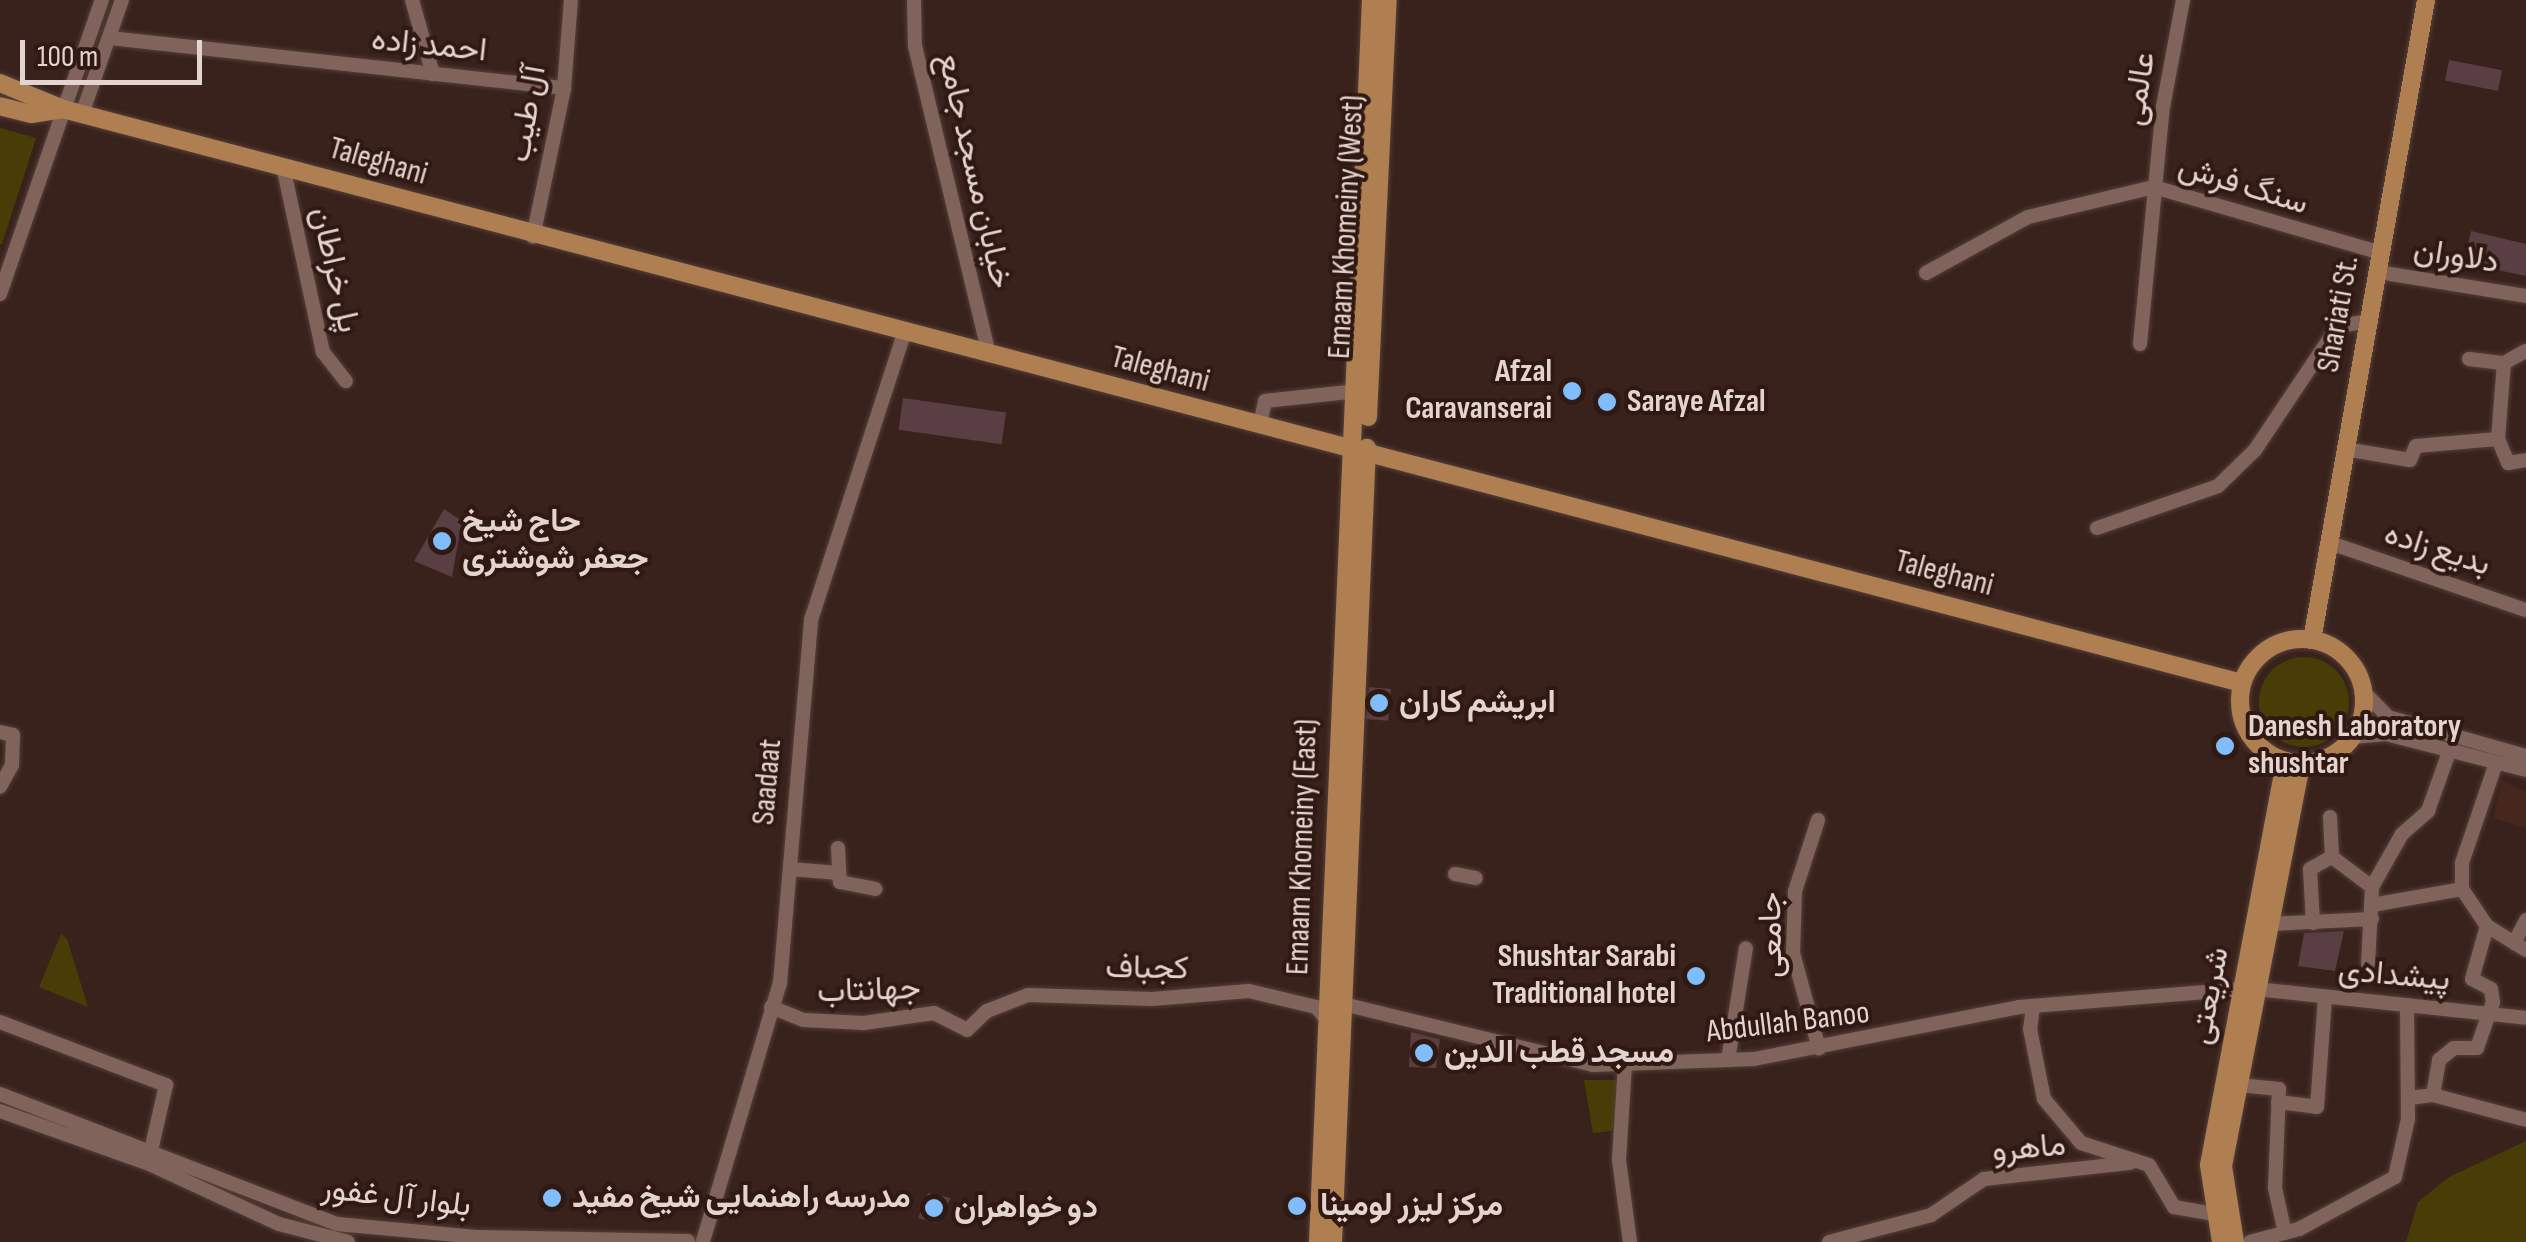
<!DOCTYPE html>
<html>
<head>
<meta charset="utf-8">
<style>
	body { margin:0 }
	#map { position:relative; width:2526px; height:1242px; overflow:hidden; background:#39221b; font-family:"Sofia Sans Condensed",Vazirmatn,sans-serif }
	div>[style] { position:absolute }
	.built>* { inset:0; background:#45271e }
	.green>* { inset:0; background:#483d07 }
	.round { border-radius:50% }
	.building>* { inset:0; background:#593e43; transform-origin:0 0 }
	.roads { filter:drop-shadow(0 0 2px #533f3a) drop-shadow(0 0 2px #533f3a) }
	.minor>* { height:14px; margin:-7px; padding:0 7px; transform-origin:7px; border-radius:7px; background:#80645c }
	.major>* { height:18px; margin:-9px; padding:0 9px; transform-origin:9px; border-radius:9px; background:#af7e51 }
	.major>.ring { margin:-9px; padding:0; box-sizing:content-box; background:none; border:18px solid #af7e51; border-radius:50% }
	.dots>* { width:28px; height:28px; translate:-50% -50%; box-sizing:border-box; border:5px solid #2f1912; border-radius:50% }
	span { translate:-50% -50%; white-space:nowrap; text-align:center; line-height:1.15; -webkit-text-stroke:8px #2f1912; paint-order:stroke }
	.street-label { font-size:32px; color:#e4d4cf }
	.poi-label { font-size:32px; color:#e4d4cf; font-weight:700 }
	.right { translate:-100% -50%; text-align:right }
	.left { translate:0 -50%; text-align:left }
	.scale { position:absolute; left:20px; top:40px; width:182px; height:45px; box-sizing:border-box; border:5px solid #e4d4cf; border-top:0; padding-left:12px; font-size:30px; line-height:35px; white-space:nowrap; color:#e4d4cf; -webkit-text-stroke:8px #2f1912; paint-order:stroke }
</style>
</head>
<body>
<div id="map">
	<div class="built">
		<div style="clip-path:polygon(2502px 781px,2526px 792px,2526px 828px,2493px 818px)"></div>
	</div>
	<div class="green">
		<div style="clip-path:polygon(0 128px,36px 138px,2px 244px,0 244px)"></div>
		<div class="round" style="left:2259px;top:657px;width:90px;height:90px"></div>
		<div style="clip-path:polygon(61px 934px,67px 939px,88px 1007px,39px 987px)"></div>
		<div style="clip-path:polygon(1584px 1080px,1622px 1080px,1619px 1130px,1593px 1133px)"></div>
		<div style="clip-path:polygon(2526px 1141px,2526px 1242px,2406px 1242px,2418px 1202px,2449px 1177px)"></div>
	</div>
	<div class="building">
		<div style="left:2449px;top:60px;width:54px;height:21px;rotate:11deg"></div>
		<div style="clip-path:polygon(2471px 231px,2526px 244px,2526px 276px,2464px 263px)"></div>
		<div style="left:903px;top:398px;width:104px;height:32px;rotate:8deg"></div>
		<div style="clip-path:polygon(444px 509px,462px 521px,452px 577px,414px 561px)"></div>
		<div style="left:1369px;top:687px;width:22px;height:32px;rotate:5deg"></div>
		<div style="clip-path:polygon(2344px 931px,2335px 971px,2298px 966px,2304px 933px)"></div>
		<div style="clip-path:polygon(1411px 1032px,1440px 1039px,1436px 1068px,1409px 1067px)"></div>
		<div style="clip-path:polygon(928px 1193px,951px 1198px,936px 1223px,918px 1218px)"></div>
	</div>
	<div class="roads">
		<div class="minor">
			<div style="left:412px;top:0;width:77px;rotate:74.2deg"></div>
			<div style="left:914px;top:0;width:46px;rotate:88.8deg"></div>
			<div style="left:915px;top:46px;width:318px;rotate:76.5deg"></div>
			<div style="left:110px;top:38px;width:457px;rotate:6.3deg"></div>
			<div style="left:82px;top:114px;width:121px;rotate:-70.7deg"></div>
			<div style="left:283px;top:166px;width:190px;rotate:77.9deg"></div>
			<div style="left:323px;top:352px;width:37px;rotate:52deg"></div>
			<div style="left:533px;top:237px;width:152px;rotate:-78.2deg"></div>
			<div style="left:564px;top:88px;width:88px;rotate:-85.5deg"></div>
			<div style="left:2378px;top:272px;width:150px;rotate:9.2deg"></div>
			<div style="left:1926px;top:273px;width:116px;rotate:-28.8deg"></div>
			<div style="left:2028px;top:217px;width:130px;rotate:-13.4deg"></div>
			<div style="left:2154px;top:187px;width:236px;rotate:16.2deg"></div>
			<div style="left:0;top:294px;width:311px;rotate:-70.9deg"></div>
			<div style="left:2140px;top:344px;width:238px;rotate:-84.5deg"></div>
			<div style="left:2163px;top:107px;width:109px;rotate:-79.4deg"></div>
			<div style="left:2469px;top:359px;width:35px;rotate:7deg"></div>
			<div style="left:1261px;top:420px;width:19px;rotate:-78deg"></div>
			<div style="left:1265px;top:401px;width:93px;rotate:-6.2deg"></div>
			<div style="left:2498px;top:439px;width:76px;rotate:-85.5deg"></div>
			<div style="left:2504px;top:363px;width:25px;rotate:-29deg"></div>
			<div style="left:2498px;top:439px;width:26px;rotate:67deg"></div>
			<div style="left:2508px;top:463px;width:18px;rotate:-9deg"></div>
			<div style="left:2345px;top:449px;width:66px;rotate:9.6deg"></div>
			<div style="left:2410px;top:460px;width:15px;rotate:-67deg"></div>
			<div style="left:2416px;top:446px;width:82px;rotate:-4.9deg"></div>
			<div style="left:2097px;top:528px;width:128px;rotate:-19.1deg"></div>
			<div style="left:2218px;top:486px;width:52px;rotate:-44.2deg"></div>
			<div style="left:2255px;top:450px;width:149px;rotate:-56.2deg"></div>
			<div style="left:2338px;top:326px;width:31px;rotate:-9deg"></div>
			<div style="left:2330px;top:543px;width:207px;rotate:18.9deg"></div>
			<div style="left:2364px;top:692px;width:35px;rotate:46deg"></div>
			<div style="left:2388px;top:717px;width:143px;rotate:15.8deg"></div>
			<div style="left:0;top:732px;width:13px;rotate:13deg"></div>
			<div style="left:13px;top:735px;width:30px;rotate:92deg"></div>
			<div style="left:12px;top:765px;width:25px;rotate:119deg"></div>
			<div style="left:2353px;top:737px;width:33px;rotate:-5deg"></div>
			<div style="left:2386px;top:734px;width:145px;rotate:14.4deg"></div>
			<div style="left:2496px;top:763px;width:106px;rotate:108.8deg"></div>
			<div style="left:2462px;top:863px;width:26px;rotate:90deg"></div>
			<div style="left:2462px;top:889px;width:45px;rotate:56deg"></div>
			<div style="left:2487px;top:926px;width:46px;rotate:31.6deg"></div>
			<div style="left:2330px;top:817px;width:40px;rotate:87.1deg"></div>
			<div style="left:2332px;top:857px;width:50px;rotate:36.9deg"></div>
			<div style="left:1818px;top:820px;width:75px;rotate:107.9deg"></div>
			<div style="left:1795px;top:891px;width:62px;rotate:91.8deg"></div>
			<div style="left:1793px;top:953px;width:99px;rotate:74.8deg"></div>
			<div style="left:838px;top:848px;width:34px;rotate:87deg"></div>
			<div style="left:840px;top:882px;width:36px;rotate:11deg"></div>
			<div style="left:790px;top:869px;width:49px;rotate:4.7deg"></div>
			<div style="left:1455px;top:874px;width:21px;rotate:11deg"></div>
			<div style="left:2372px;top:905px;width:91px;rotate:-10.1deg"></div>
			<div style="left:2313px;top:923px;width:54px;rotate:-93.2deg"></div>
			<div style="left:2310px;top:869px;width:25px;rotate:-29deg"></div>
			<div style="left:2269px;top:924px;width:103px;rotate:-2.8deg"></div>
			<div style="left:2514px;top:943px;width:26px;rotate:-62deg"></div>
			<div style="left:2368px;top:964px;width:77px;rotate:-87deg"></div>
			<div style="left:2372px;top:887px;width:61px;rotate:-60.5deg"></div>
			<div style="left:2402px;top:834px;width:35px;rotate:-41deg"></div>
			<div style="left:2428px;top:811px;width:63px;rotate:-70.4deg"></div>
			<div style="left:2256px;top:989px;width:272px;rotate:6.1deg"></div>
			<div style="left:1335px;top:1002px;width:266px;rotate:13.7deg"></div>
			<div style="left:1593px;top:1065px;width:161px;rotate:-2.1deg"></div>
			<div style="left:1754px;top:1059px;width:270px;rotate:-11.1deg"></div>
			<div style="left:2019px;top:1007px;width:225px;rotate:-4.6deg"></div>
			<div style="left:2033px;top:1006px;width:23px;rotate:97deg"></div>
			<div style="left:2030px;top:1029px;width:71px;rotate:78.7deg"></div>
			<div style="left:2044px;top:1099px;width:57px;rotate:49.9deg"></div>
			<div style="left:2081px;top:1143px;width:71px;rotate:17.9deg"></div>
			<div style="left:2149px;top:1165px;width:49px;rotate:59.2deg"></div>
			<div style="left:2174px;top:1207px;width:40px;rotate:10deg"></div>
			<div style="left:771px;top:1007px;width:35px;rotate:22deg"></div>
			<div style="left:804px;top:1020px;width:60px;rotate:2.9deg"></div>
			<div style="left:864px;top:1023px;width:71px;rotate:-8.1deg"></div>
			<div style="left:934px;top:1013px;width:37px;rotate:27deg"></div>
			<div style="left:967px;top:1030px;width:28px;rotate:-44deg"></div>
			<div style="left:987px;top:1011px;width:44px;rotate:-21.3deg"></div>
			<div style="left:1028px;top:995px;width:124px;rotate:1.8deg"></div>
			<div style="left:1152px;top:999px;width:97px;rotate:-4.7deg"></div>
			<div style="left:1249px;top:991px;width:69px;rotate:13.4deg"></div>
			<div style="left:1316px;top:1007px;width:18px;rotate:49deg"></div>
			<div style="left:0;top:1022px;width:178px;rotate:20.8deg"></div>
			<div style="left:166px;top:1085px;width:72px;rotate:102.9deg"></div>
			<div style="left:1728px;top:1060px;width:113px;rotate:-80.9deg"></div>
			<div style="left:1625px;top:1064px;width:96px;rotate:93.6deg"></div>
			<div style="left:1619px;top:1160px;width:83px;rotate:82.4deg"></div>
			<div style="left:2239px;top:1085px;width:40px;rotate:5.7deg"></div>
			<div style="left:2279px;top:1089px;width:99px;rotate:92.3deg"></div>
			<div style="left:2275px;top:1188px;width:46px;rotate:77.5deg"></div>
			<div style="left:0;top:1094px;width:361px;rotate:21.1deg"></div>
			<div style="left:337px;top:1224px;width:142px;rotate:5.3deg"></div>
			<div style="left:478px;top:1237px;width:210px;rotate:1.1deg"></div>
			<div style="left:2433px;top:1095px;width:96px;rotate:15deg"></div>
			<div style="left:2409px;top:1098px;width:24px;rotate:-7deg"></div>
			<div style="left:2433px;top:1095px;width:36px;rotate:-80deg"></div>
			<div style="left:2439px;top:1060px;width:19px;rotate:-39deg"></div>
			<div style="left:2454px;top:1048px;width:23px"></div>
			<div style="left:2477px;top:1048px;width:49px;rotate:-70.8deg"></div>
			<div style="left:2493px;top:1002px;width:13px;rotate:-99deg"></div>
			<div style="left:2491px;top:989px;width:21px;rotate:-152deg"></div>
			<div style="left:2472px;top:979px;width:55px;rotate:-74.2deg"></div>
			<div style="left:2278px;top:1102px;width:39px;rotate:7deg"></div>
			<div style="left:2317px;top:1107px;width:110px;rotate:-85.8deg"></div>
			<div style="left:0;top:1111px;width:156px;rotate:19.5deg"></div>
			<div style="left:147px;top:1163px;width:145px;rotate:24.8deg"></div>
			<div style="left:279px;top:1224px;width:71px;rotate:14.6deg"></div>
			<div style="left:703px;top:1241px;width:269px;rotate:-73.4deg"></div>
			<div style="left:780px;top:983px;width:364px;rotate:-85.1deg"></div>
			<div style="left:811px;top:620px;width:304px;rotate:-72deg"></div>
			<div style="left:1829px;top:1242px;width:106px;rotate:-14.8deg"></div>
			<div style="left:1931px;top:1215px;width:64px;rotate:-34.2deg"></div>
			<div style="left:1984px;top:1179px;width:147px;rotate:-6.3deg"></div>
			<div style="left:2250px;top:1242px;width:51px;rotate:-14.9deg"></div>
			<div style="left:2299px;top:1229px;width:109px;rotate:-28.4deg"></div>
			<div style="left:2395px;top:1177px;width:59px;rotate:-77.4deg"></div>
			<div style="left:2408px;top:1119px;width:114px;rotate:-90.5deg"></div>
		</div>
		<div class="major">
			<div style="left:0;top:83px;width:68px;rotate:22.4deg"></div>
			<div style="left:63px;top:109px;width:32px;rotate:171deg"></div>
			<div style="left:31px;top:114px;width:32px;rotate:-166deg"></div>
			<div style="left:63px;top:109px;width:2253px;rotate:14.76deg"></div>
			<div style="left:1368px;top:417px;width:417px;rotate:-87.3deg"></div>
			<div class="ring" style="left:2240px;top:639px;width:106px;height:106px"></div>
			<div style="left:2312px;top:640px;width:650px;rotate:-79.9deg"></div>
			<div style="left:1318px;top:1242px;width:1243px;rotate:-87.56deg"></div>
			<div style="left:1333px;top:1242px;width:795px;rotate:-87.55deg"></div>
			<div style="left:2221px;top:1242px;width:78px;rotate:-98.9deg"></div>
			<div style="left:2209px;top:1165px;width:411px;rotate:-79.3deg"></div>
			<div style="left:2235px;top:1242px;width:77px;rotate:-99deg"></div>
			<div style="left:2223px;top:1166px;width:409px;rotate:-79deg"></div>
		</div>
	</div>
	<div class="dots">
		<div style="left:1572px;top:391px;background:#80bdfa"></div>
		<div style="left:1607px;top:402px;background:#80bdfa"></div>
		<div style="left:442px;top:541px;background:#80bdfa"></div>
		<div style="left:1379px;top:703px;background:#80bdfa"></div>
		<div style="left:2225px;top:746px;background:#80bdfa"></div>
		<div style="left:1696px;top:976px;background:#80bdfa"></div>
		<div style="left:1424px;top:1053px;background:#80bdfa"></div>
		<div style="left:552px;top:1198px;background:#80bdfa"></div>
		<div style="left:1297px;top:1206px;background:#80bdfa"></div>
		<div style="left:934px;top:1208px;background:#80bdfa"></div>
	</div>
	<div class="street-label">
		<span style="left:429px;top:46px;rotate:6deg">احمد زاده</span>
		<span style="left:2140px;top:89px;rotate:-81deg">عالمی</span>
		<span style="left:528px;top:114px;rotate:-80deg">آل طیب</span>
		<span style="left:378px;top:162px;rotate:16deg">Taleghani</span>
		<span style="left:974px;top:171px;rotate:77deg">خیابان مسجد جامع</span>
		<span style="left:2243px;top:186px;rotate:17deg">سنگ فرش</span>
		<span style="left:1347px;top:227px;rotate:-87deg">Emaam Khomeiny (West)</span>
		<span style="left:2456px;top:257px;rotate:9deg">دلاوران</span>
		<span style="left:334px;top:270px;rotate:77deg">پل خراطان</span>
		<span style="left:2339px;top:314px;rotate:-80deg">Shariati St.</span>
		<span style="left:1160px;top:370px;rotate:15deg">Taleghani</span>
		<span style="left:2437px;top:550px;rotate:18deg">بدیع زاده</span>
		<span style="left:1944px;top:574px;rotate:15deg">Taleghani</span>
		<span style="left:768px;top:782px;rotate:-85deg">Saadaat</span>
		<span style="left:1303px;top:847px;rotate:-88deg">Emaam Khomeiny (East)</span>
		<span style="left:1772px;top:935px;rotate:-91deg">جامعی</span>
		<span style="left:1147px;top:969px;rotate:1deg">کجباف</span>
		<span style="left:2394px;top:976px;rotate:5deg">پیشدادی</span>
		<span style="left:869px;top:991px;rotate:-2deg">جهانتاب</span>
		<span style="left:2210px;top:996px;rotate:-79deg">شریعتی</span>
		<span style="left:1788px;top:1023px;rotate:-7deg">Abdullah Banoo</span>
		<span style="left:2029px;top:1149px;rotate:-5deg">ماهرو</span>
		<span style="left:396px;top:1198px;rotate:7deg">بلوار آل غفور</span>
	</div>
	<div class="poi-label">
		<span class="right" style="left:1552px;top:391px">Afzal<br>Caravanserai</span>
		<span class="left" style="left:1627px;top:402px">Saraye Afzal</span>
		<span class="left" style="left:462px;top:541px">حاج شیخ<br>جعفر شوشتری</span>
		<span class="left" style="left:1399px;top:703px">ابریشم کاران</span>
		<span class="left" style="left:2248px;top:746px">Danesh Laboratory<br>shushtar</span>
		<span class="right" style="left:1676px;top:976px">Shushtar Sarabi<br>Traditional hotel</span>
		<span class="left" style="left:1444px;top:1053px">مسجد قطب الدین</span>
		<span class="left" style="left:572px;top:1198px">مدرسه راهنمایی شیخ مفید</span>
		<span class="left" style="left:1320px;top:1206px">مرکز لیزر لومینا</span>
		<span class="left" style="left:954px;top:1208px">دو خواهران</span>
	</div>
	<div class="scale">100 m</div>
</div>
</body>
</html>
